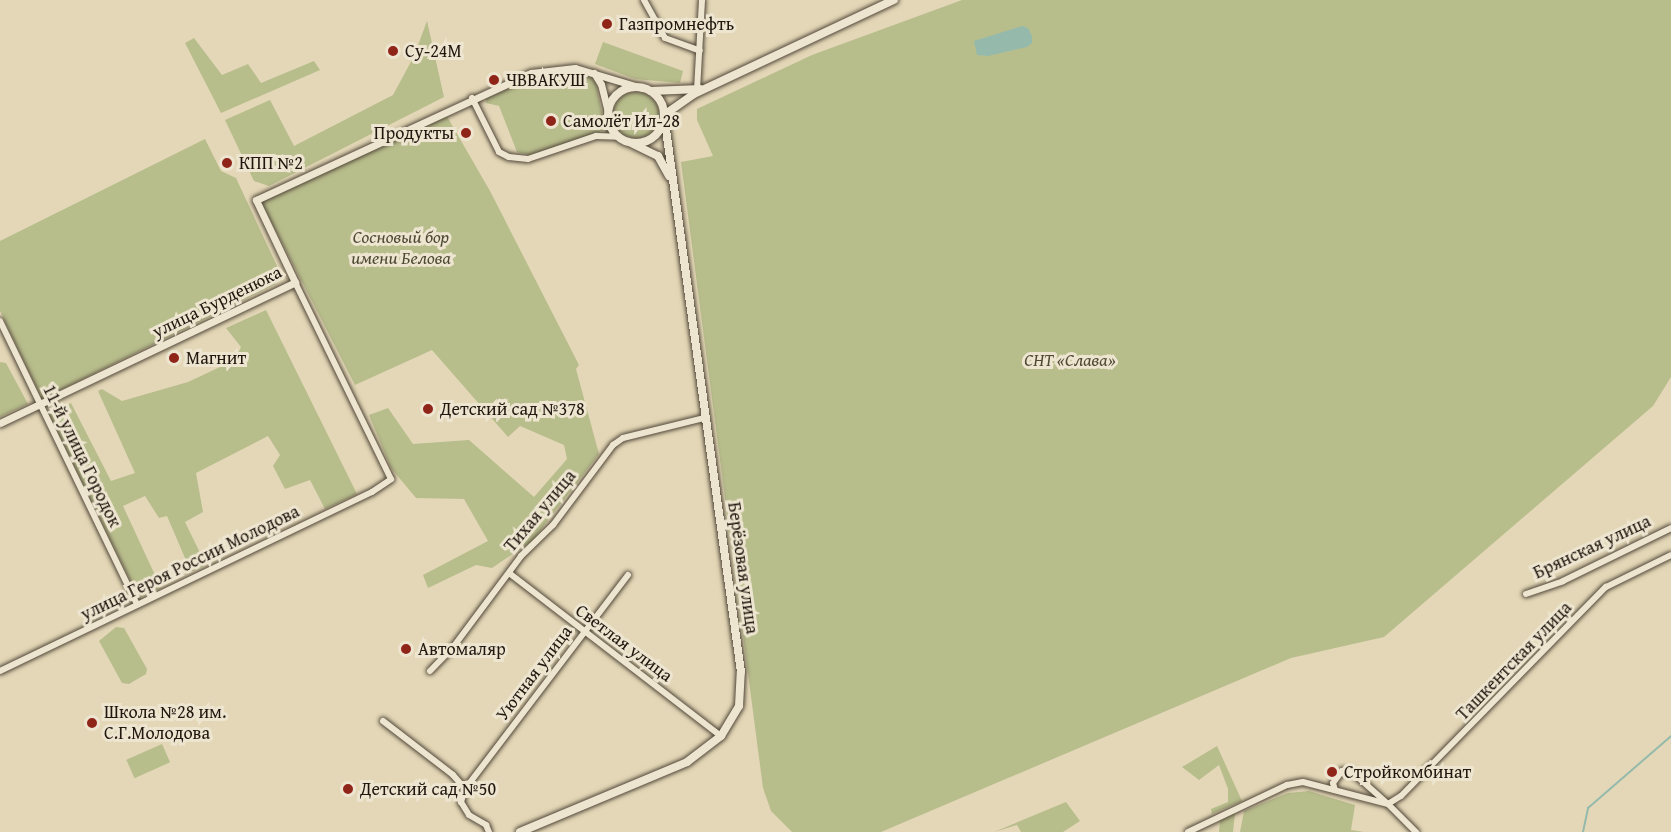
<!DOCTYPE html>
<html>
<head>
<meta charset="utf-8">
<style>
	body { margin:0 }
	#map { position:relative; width:1671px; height:832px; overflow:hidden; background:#e3d7b7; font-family:"Gentium Book Plus",serif }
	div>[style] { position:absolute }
	.green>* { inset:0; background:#b8bd8c; transform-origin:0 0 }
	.round { border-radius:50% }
	.water>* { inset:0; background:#95baac }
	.stream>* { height:2px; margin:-1px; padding:0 1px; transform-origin:1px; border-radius:1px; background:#95baac }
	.roads { filter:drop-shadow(0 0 2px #524739) drop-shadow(0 0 2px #524739) }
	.minor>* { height:6px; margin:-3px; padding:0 3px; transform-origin:3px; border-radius:3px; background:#ede5d0 }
	.tertiary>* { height:7px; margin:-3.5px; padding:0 3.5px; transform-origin:3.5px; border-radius:3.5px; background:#ede5d0 }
	.secondary>* { height:8px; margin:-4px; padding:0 4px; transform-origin:4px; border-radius:4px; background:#ede5d0 }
	.secondary>.ring { margin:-4px; padding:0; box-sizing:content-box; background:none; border:8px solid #ede5d0; border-radius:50% }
	.dots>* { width:16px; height:16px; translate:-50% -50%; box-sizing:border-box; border:3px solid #ede5d0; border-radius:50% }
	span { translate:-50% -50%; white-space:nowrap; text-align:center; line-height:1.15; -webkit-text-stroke:6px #ede5d0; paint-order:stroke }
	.poi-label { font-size:18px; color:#21170f }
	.left { translate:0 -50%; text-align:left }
	.right { translate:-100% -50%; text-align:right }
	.park-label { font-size:18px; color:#4e4934; font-style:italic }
	.street-label { font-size:18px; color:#21170f }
</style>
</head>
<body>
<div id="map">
	<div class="green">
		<div style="clip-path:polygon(962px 0,1671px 0,1671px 377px,1653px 406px,1384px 637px,1291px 658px,881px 832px,792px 832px,771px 811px,763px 788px,681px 162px,713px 156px,697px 120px,697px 109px,812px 55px)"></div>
		<div style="clip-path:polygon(427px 21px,444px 97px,269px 186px,254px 181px,225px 120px,270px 100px,294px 146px,393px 95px,414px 56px)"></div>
		<div style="clip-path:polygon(194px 38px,222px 75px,248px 64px,261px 83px,314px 61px,320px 70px,221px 113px,185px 43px)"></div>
		<div style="clip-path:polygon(603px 42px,683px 71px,680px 83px,635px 79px,595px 64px)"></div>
		<div style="clip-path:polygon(567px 72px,587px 74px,596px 82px,605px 130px,530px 155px,517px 152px,499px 106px,486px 103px,486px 98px,529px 80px)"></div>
		<div class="round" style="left:613px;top:92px;width:46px;height:46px"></div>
		<div style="clip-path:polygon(445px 113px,490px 191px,579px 365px,576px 369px,599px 454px,532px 541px,492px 568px,476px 565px,428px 588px,423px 575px,488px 541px,464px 499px,416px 498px,391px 468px,369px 415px,388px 408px,413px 444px,469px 440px,534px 497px,567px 459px,564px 445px,520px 426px,508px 437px,432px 350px,355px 385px,261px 202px)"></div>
		<div style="clip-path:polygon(205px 139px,221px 171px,236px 178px,277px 266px,276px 284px,42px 399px,0 311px,0 241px)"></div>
		<div style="clip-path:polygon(266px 310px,357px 494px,325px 509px,310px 480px,285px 489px,273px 466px,280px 455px,268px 436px,196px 473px,203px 512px,185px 522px,206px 565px,191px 572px,167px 516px,159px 518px,145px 496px,123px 506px,161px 588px,139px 598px,48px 413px,71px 403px,111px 481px,135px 473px,98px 391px,102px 389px,122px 401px,188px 382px,235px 360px,241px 347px,226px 328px)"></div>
		<div style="clip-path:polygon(0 362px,6px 363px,28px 404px,0 417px)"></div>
		<div style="clip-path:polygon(116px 627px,124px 628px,147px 669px,146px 674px,129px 684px,122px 683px,99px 641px)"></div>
		<div style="left:162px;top:744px;width:20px;height:39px;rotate:66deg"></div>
		<div style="clip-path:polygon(1217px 746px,1242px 801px,1212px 814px,1211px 809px,1228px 802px,1228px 789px,1219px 765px,1199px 780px,1182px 767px)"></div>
		<div style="clip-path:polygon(1309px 791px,1355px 805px,1351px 830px,1364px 832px,1240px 832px,1244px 811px,1288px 793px)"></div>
		<div style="clip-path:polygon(1066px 802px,1080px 821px,1063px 832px,1021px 832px,1017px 825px,994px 832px)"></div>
		<div style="clip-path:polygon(1235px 813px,1233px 832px,1219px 832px,1220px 820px)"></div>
	</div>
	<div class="water">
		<div style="clip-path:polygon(1022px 26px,1028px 28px,1032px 36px,1032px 43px,1027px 47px,988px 56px,977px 55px,974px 41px)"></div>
	</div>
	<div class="stream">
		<div style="left:1583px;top:832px;width:25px;rotate:-78deg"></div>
		<div style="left:1588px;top:808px;width:110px;rotate:-40.9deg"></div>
	</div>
	<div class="roads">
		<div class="minor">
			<div style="left:644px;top:0;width:43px;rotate:61.1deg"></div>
			<div style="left:665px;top:38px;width:37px;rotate:20deg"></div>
			<div style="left:697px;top:90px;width:90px;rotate:-86.8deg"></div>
			<div style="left:472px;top:98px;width:60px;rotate:63.4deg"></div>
			<div style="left:499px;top:152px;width:11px;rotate:27deg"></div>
			<div style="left:509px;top:157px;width:19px;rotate:6deg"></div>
			<div style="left:528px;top:159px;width:72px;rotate:-18.7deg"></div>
			<div style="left:596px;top:136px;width:23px;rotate:2deg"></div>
			<div style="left:0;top:321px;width:315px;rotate:64.2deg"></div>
			<div style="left:509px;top:573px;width:267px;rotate:37.6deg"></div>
			<div style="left:1526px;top:594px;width:39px;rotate:-19deg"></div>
			<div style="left:1563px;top:581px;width:120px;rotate:-26.1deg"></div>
			<div style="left:0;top:671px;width:413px;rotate:-25.7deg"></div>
			<div style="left:372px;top:492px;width:23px;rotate:-34deg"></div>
			<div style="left:391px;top:479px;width:219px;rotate:-116deg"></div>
			<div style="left:430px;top:671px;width:35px;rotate:-46deg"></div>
			<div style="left:454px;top:646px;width:112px;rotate:-53.3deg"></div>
			<div style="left:521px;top:556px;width:45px;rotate:-44.1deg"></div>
			<div style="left:553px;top:525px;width:100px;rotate:-53.1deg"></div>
			<div style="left:613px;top:445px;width:12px;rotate:-35deg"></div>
			<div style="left:623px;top:438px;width:83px;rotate:-13.9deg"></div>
			<div style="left:383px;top:721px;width:88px;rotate:37.6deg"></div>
			<div style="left:453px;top:775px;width:18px;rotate:49deg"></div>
			<div style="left:465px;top:789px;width:14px;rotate:107deg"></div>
			<div style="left:461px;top:802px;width:15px;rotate:58deg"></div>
			<div style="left:469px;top:815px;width:20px;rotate:30deg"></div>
			<div style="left:486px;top:825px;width:8px;rotate:67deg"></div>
			<div style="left:465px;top:789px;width:269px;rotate:-52.7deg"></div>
			<div style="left:1335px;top:790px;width:7px;rotate:-106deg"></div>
			<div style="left:1333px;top:783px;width:15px;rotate:-53deg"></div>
			<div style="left:1342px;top:771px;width:10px;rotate:6deg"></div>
			<div style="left:1352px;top:772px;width:48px;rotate:41.6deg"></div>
			<div style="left:1388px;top:804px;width:15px;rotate:-32deg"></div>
			<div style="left:1401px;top:796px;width:293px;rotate:-45.6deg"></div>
			<div style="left:1606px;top:587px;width:72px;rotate:-26.2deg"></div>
			<div style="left:1188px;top:832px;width:110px;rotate:-25.4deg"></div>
			<div style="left:1287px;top:785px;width:16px;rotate:-11deg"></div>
			<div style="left:1303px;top:782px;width:88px;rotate:14.5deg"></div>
			<div style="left:1388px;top:804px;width:40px;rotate:45deg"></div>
		</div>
		<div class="tertiary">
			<div style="left:594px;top:73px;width:13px;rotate:58deg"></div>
			<div style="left:601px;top:84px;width:30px;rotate:76deg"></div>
			<div style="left:0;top:423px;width:327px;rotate:-25.5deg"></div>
			<div style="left:295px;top:282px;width:91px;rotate:-115.4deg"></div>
			<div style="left:256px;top:200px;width:303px;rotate:-24.8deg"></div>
			<div style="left:531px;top:73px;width:44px;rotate:-6.5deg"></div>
			<div style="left:575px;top:68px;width:70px;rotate:16.6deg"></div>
		</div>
		<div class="secondary">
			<div class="ring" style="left:608px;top:87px;width:48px;height:48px"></div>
			<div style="left:651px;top:91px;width:49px;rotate:-2.3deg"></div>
			<div style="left:664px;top:115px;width:37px;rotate:-35deg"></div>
			<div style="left:694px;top:94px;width:221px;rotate:-25.2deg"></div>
			<div style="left:633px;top:144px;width:28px;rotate:26deg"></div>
			<div style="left:658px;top:156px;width:23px;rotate:61deg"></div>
			<div style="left:520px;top:832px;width:181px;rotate:-22.7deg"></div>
			<div style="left:687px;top:762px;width:43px;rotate:-37.4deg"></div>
			<div style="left:721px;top:736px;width:35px;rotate:-59deg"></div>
			<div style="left:739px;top:706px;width:34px;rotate:-87deg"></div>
			<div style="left:741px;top:672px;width:562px;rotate:-97.87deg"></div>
		</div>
	</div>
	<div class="dots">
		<div style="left:607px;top:24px;background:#8f2418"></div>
		<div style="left:393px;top:51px;background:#8f2418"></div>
		<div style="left:494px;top:80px;background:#8f2418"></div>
		<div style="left:551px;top:121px;background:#8f2418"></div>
		<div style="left:466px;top:133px;background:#8f2418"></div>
		<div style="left:227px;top:163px;background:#8f2418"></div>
		<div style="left:174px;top:358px;background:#8f2418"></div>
		<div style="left:428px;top:409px;background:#8f2418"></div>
		<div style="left:406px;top:649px;background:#8f2418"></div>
		<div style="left:92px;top:723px;background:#8f2418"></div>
		<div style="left:1332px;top:772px;background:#8f2418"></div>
		<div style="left:348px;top:789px;background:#8f2418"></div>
	</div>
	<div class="poi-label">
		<span class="left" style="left:619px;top:24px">Газпромнефть</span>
		<span class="left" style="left:405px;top:51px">Су-24М</span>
		<span class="left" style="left:506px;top:80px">ЧВВАКУШ</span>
		<span class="left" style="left:563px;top:121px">Самолёт Ил-28</span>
		<span class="right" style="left:454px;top:133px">Продукты</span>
		<span class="left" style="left:239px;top:163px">КПП №2</span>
		<span class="left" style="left:186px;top:358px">Магнит</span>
		<span class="left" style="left:440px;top:409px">Детский сад №378</span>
		<span class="left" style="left:418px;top:649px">Автомаляр</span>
		<span class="left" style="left:104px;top:723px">Школа №28 им.<br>С.Г.Молодова</span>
		<span class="left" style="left:1344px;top:772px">Стройкомбинат</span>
		<span class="left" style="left:360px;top:789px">Детский сад №50</span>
	</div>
	<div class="park-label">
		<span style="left:401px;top:248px">Сосновый бор<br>имени Белова</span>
		<span style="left:1070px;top:360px">СНТ «Слава»</span>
	</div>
	<div class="street-label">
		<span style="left:217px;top:302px;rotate:-26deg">улица Бурденюка</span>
		<span style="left:82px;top:456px;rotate:64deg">11-й улица Городок</span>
		<span style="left:540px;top:511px;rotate:-50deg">Тихая улица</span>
		<span style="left:1592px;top:547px;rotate:-25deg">Брянская улица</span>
		<span style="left:190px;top:563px;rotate:-26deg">улица Героя России Молодова</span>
		<span style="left:743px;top:568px;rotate:82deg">Берёзовая улица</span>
		<span style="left:624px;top:643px;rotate:37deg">Светлая улица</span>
		<span style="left:1514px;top:661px;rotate:-46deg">Ташкентская улица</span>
		<span style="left:534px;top:673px;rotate:-53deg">Уютная улица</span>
	</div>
</div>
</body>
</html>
